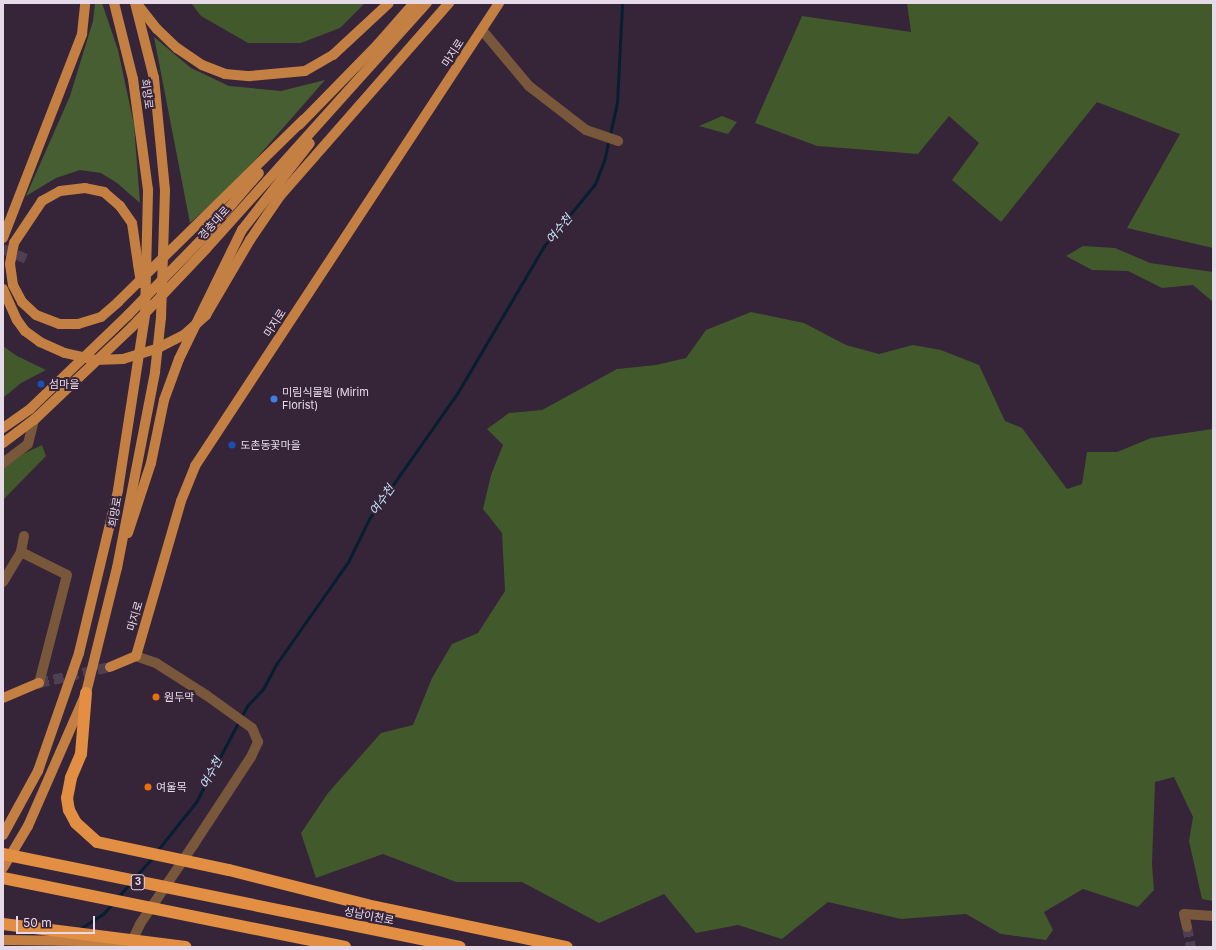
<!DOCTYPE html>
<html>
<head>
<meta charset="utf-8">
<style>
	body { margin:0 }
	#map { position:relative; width:1216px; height:950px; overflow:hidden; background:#362439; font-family:Inter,"Noto Sans KR",sans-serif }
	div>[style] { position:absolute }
	.green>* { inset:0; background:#465e31 }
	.forest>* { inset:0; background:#41592b }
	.stream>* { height:3px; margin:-1.5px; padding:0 1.5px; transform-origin:1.5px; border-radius:1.5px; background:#051f30 }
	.minor-tunnel>* { height:10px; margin-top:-5px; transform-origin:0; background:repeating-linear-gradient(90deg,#503f53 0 10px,transparent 0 15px) }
	.major-tunnel>* { height:10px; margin-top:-5px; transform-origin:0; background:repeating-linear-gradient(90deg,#503f53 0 10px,transparent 0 15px) }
	.minor>* { height:10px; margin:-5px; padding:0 5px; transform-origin:5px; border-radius:5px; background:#79573b }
	.major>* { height:10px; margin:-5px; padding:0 5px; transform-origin:5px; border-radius:5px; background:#c47f42 }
	.highway>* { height:12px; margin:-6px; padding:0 6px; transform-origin:6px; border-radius:6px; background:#e28e43 }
	.dots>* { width:11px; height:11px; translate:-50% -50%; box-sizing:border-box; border:2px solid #362439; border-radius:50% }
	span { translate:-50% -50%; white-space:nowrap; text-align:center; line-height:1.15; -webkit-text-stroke:4px #362439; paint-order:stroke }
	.shield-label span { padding:1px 3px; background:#362439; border:1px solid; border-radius:3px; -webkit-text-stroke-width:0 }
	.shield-label { font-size:10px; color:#e6dae8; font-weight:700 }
	.street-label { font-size:11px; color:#e6dae8 }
	.poi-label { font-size:11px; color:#e6dae8 }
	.left { translate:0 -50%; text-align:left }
	.water-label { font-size:12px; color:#c7e4f9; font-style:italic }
	.frame { position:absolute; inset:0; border:4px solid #e6dae8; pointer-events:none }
	.scale { position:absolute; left:16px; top:916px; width:79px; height:18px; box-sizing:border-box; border:2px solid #e6dae8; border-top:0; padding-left:5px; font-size:12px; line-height:14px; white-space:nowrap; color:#e6dae8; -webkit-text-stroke:3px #362439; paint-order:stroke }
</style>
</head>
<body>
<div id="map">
	<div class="green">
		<div style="clip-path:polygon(95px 3px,102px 3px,118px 50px,134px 125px,140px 203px,117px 183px,101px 173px,80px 170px,56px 178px,26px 196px,70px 96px,93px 21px)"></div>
		<div style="clip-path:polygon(154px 37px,191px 68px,229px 86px,281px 91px,325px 80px,236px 182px,190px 223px)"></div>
	</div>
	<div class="forest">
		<div style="clip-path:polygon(191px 3px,365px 3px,340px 28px,301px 43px,248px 43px,201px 16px)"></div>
		<div style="clip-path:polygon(907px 3px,1213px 3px,1213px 248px,1127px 228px,1180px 134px,1097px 102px,1001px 222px,952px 180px,979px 143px,949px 116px,918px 154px,817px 146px,755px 123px,802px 16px,911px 32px)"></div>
		<div style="clip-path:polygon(722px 116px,737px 122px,728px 134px,699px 126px)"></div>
		<div style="clip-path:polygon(1083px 246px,1115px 248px,1150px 263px,1213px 272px,1213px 302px,1193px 285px,1162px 288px,1128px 271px,1092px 270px,1066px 256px)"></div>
		<div style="clip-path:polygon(751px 312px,804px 323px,846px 345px,879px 354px,913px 345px,941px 350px,979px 365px,1005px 421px,1022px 428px,1067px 489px,1082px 484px,1087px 452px,1117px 452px,1151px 438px,1213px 429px,1213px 901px,1202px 899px,1189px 841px,1193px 817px,1174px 777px,1155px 782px,1152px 864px,1154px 890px,1138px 907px,1083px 889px,1044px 912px,1053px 930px,1046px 940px,1001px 934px,966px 914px,901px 919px,828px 902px,782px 939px,738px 925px,696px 933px,664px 894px,599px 923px,522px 882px,456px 882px,383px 854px,316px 878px,301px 833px,328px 793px,381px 733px,413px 725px,432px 678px,452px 644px,478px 633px,505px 591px,502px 533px,483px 509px,491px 475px,503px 445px,487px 429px,509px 413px,542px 410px,617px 369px,656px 365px,686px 358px,706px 330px)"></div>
		<div style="clip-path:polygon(3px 346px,17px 356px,46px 370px,21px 383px,3px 398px)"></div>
		<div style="clip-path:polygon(42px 445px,46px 456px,3px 500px,3px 468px,23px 454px)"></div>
	</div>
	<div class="stream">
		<div style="left:156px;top:852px;width:64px;rotate:-51.3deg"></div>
		<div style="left:196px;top:802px;width:109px;rotate:-62deg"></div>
		<div style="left:247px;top:706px;width:23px;rotate:-47deg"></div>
		<div style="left:263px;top:689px;width:30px;rotate:-62deg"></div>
		<div style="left:277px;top:663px;width:123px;rotate:-54.9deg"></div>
		<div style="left:348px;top:562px;width:48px;rotate:-64deg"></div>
		<div style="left:369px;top:519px;width:155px;rotate:-55deg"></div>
		<div style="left:458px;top:392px;width:169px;rotate:-59.5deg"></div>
		<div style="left:544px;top:246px;width:80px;rotate:-50.6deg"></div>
		<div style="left:595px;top:184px;width:25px;rotate:-69deg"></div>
		<div style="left:604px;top:161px;width:59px;rotate:-77.4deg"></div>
		<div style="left:617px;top:103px;width:100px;rotate:-87.1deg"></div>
		<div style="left:134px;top:878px;width:27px;rotate:-48deg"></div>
		<div style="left:118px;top:897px;width:18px;rotate:-49deg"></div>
		<div style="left:78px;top:930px;width:30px;rotate:-33deg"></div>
		<div style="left:103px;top:914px;width:15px;rotate:-48deg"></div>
		<div style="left:48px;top:947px;width:7px;rotate:-27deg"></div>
	</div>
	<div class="minor-tunnel">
		<div style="left:1187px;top:927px;width:20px;rotate:79deg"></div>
	</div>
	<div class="major-tunnel">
		<div style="left:3px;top:249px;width:25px;rotate:23deg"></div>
		<div style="left:39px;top:683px;width:73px;rotate:-12.7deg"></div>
	</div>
	<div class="minor">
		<div style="left:482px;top:30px;width:73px;rotate:50deg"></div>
		<div style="left:529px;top:86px;width:72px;rotate:37.7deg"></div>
		<div style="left:586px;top:130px;width:34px;rotate:19deg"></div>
		<div style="left:3px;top:463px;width:31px;rotate:-37deg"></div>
		<div style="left:28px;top:444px;width:25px;rotate:-76deg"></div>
		<div style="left:24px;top:536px;width:16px;rotate:101deg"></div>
		<div style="left:21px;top:552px;width:51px;rotate:26.6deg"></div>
		<div style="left:67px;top:575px;width:112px;rotate:104.5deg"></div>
		<div style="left:3px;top:582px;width:35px;rotate:-59deg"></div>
		<div style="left:1187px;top:927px;width:13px;rotate:-103deg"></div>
		<div style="left:1184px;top:914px;width:29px;rotate:4deg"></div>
		<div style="left:129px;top:947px;width:25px;rotate:-64deg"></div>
		<div style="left:140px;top:924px;width:97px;rotate:-56deg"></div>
		<div style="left:194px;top:844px;width:104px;rotate:-56.8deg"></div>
		<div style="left:251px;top:757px;width:17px;rotate:-65deg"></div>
		<div style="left:258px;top:742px;width:15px;rotate:-113deg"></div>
		<div style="left:252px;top:728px;width:57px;rotate:-144.3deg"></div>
		<div style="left:206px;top:695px;width:59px;rotate:-147.4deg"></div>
		<div style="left:156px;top:663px;width:21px;rotate:-161deg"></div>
	</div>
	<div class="major">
		<div style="left:138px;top:5px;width:31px;rotate:52deg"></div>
		<div style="left:157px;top:29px;width:28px;rotate:44deg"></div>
		<div style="left:177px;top:48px;width:30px;rotate:34deg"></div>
		<div style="left:202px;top:65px;width:25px;rotate:21deg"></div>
		<div style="left:225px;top:74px;width:25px;rotate:5deg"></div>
		<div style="left:250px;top:76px;width:55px;rotate:-5.2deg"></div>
		<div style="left:305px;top:71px;width:32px;rotate:-30deg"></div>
		<div style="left:333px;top:55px;width:76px;rotate:-42.9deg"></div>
		<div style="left:299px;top:125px;width:113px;rotate:-45.7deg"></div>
		<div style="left:378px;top:44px;width:55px;rotate:-48.7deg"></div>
		<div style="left:3px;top:238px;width:219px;rotate:-68.8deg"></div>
		<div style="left:82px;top:34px;width:31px;rotate:-84deg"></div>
		<div style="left:141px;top:283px;width:19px;rotate:-99deg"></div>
		<div style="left:138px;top:264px;width:41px;rotate:-98.3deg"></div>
		<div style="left:132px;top:223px;width:21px;rotate:-125deg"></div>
		<div style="left:120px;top:206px;width:21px;rotate:-139deg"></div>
		<div style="left:104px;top:192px;width:19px;rotate:-168deg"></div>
		<div style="left:85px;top:188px;width:25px;rotate:173deg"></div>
		<div style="left:60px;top:191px;width:21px;rotate:151deg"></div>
		<div style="left:42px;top:201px;width:50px;rotate:123.7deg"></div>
		<div style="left:14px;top:243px;width:21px;rotate:101deg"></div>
		<div style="left:10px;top:264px;width:21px;rotate:82deg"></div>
		<div style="left:13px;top:285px;width:19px;rotate:62deg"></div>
		<div style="left:22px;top:302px;width:19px;rotate:43deg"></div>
		<div style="left:36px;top:315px;width:25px;rotate:21deg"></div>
		<div style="left:59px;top:324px;width:19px"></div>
		<div style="left:78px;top:324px;width:24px;rotate:-17deg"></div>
		<div style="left:101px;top:317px;width:23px;rotate:-41deg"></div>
		<div style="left:118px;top:302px;width:260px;rotate:-44.5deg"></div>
		<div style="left:3px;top:289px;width:34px;rotate:66deg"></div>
		<div style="left:17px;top:320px;width:14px;rotate:54deg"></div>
		<div style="left:25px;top:331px;width:19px;rotate:36deg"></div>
		<div style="left:40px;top:342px;width:27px;rotate:24deg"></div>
		<div style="left:65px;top:353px;width:31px;rotate:13deg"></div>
		<div style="left:95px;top:360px;width:28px;rotate:-2deg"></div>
		<div style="left:123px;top:359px;width:37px;rotate:-17deg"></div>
		<div style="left:158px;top:348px;width:29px;rotate:-27deg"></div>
		<div style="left:184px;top:335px;width:30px;rotate:-42deg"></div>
		<div style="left:206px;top:315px;width:87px;rotate:-59.6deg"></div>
		<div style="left:250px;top:240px;width:53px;rotate:-55.7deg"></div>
		<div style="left:280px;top:196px;width:257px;rotate:-48.8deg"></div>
		<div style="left:3px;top:428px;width:33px;rotate:-35deg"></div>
		<div style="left:30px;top:409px;width:136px;rotate:-43.8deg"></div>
		<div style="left:128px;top:315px;width:106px;rotate:-45.8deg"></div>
		<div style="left:202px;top:239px;width:87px;rotate:-49.2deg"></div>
		<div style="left:3px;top:443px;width:39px;rotate:-37deg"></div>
		<div style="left:34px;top:420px;width:135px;rotate:-43.5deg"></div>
		<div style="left:132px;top:327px;width:108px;rotate:-46.5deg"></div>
		<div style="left:206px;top:249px;width:331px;rotate:-48.1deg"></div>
		<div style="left:128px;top:533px;width:74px;rotate:-71.8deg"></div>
		<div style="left:151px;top:463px;width:64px;rotate:-78.3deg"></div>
		<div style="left:164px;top:400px;width:44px;rotate:-69.9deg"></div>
		<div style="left:179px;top:359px;width:144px;rotate:-64deg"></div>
		<div style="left:242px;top:230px;width:110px;rotate:-52deg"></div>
		<div style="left:110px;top:667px;width:28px;rotate:-23deg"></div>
		<div style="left:136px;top:656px;width:161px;rotate:-73.8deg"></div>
		<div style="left:181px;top:501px;width:38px;rotate:-68deg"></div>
		<div style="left:195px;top:466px;width:554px;rotate:-56.71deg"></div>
		<div style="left:3px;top:698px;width:39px;rotate:-23deg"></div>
		<div style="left:3px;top:835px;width:73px;rotate:-61.3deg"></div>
		<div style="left:38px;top:771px;width:125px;rotate:-70.8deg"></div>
		<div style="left:79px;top:653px;width:168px;rotate:-76.5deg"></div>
		<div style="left:118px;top:490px;width:177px;rotate:-81.2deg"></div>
		<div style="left:145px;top:315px;width:125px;rotate:-88.6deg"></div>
		<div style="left:148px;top:190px;width:112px;rotate:-97.7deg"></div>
		<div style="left:133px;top:79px;width:78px;rotate:-104deg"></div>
		<div style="left:3px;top:868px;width:49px;rotate:-59.2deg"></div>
		<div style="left:28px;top:826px;width:145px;rotate:-66.4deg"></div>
		<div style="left:86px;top:693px;width:129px;rotate:-76.1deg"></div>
		<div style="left:117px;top:568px;width:200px;rotate:-79deg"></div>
		<div style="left:155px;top:372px;width:54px;rotate:-83.7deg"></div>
		<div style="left:161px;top:318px;width:128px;rotate:-88.2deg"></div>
		<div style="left:165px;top:190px;width:113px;rotate:-95.6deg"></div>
		<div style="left:154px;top:78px;width:77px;rotate:-104.2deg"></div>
		<div style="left:3px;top:940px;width:76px;rotate:0.8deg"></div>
		<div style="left:79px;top:941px;width:46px;rotate:7.4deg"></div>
	</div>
	<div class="highway">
		<div style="left:86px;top:693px;width:61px;rotate:94.7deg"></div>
		<div style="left:81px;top:754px;width:26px;rotate:113deg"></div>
		<div style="left:71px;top:778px;width:20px;rotate:101deg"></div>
		<div style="left:67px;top:798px;width:12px;rotate:81deg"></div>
		<div style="left:69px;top:810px;width:15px;rotate:62deg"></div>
		<div style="left:76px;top:823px;width:28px;rotate:42deg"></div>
		<div style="left:97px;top:842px;width:135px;rotate:12deg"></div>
		<div style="left:229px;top:870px;width:142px;rotate:14.2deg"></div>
		<div style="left:367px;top:905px;width:204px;rotate:11.9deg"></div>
		<div style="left:3px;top:854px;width:466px;rotate:11.5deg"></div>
		<div style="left:3px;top:878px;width:349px;rotate:11.4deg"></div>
		<div style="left:3px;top:924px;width:184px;rotate:7.2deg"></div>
	</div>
	<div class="dots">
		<div style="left:41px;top:384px;background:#1a4fb4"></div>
		<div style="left:274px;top:399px;background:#3f7fe0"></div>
		<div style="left:232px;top:445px;background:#1a4fb4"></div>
		<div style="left:156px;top:697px;background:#e8710a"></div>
		<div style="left:148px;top:787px;background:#e8710a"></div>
	</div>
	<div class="shield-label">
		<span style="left:138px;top:882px">3</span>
	</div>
	<div class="street-label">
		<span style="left:453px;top:53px;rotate:-57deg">마지로</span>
		<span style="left:147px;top:94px;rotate:82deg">희망로</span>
		<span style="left:214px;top:223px;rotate:-48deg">경충대로</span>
		<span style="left:275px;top:323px;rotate:-57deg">마지로</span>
		<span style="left:115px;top:512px;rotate:-80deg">희망로</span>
		<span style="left:135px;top:616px;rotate:-74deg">마지로</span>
		<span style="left:369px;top:916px;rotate:11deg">성남이천로</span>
	</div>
	<div class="poi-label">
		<span class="left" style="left:49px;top:384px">섬마을</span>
		<span class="left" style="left:282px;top:399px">미림식물원 (Mirim<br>Florist)</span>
		<span class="left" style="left:240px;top:445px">도촌동꽃마을</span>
		<span class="left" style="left:164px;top:697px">원두막</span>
		<span class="left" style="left:156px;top:787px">여울목</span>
	</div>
	<div class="water-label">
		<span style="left:559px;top:229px;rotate:-51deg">여수천</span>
		<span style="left:382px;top:500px;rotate:-55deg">여수천</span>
		<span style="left:211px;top:773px;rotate:-62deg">여수천</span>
	</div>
	<div class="frame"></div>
	<div class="scale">50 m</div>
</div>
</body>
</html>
